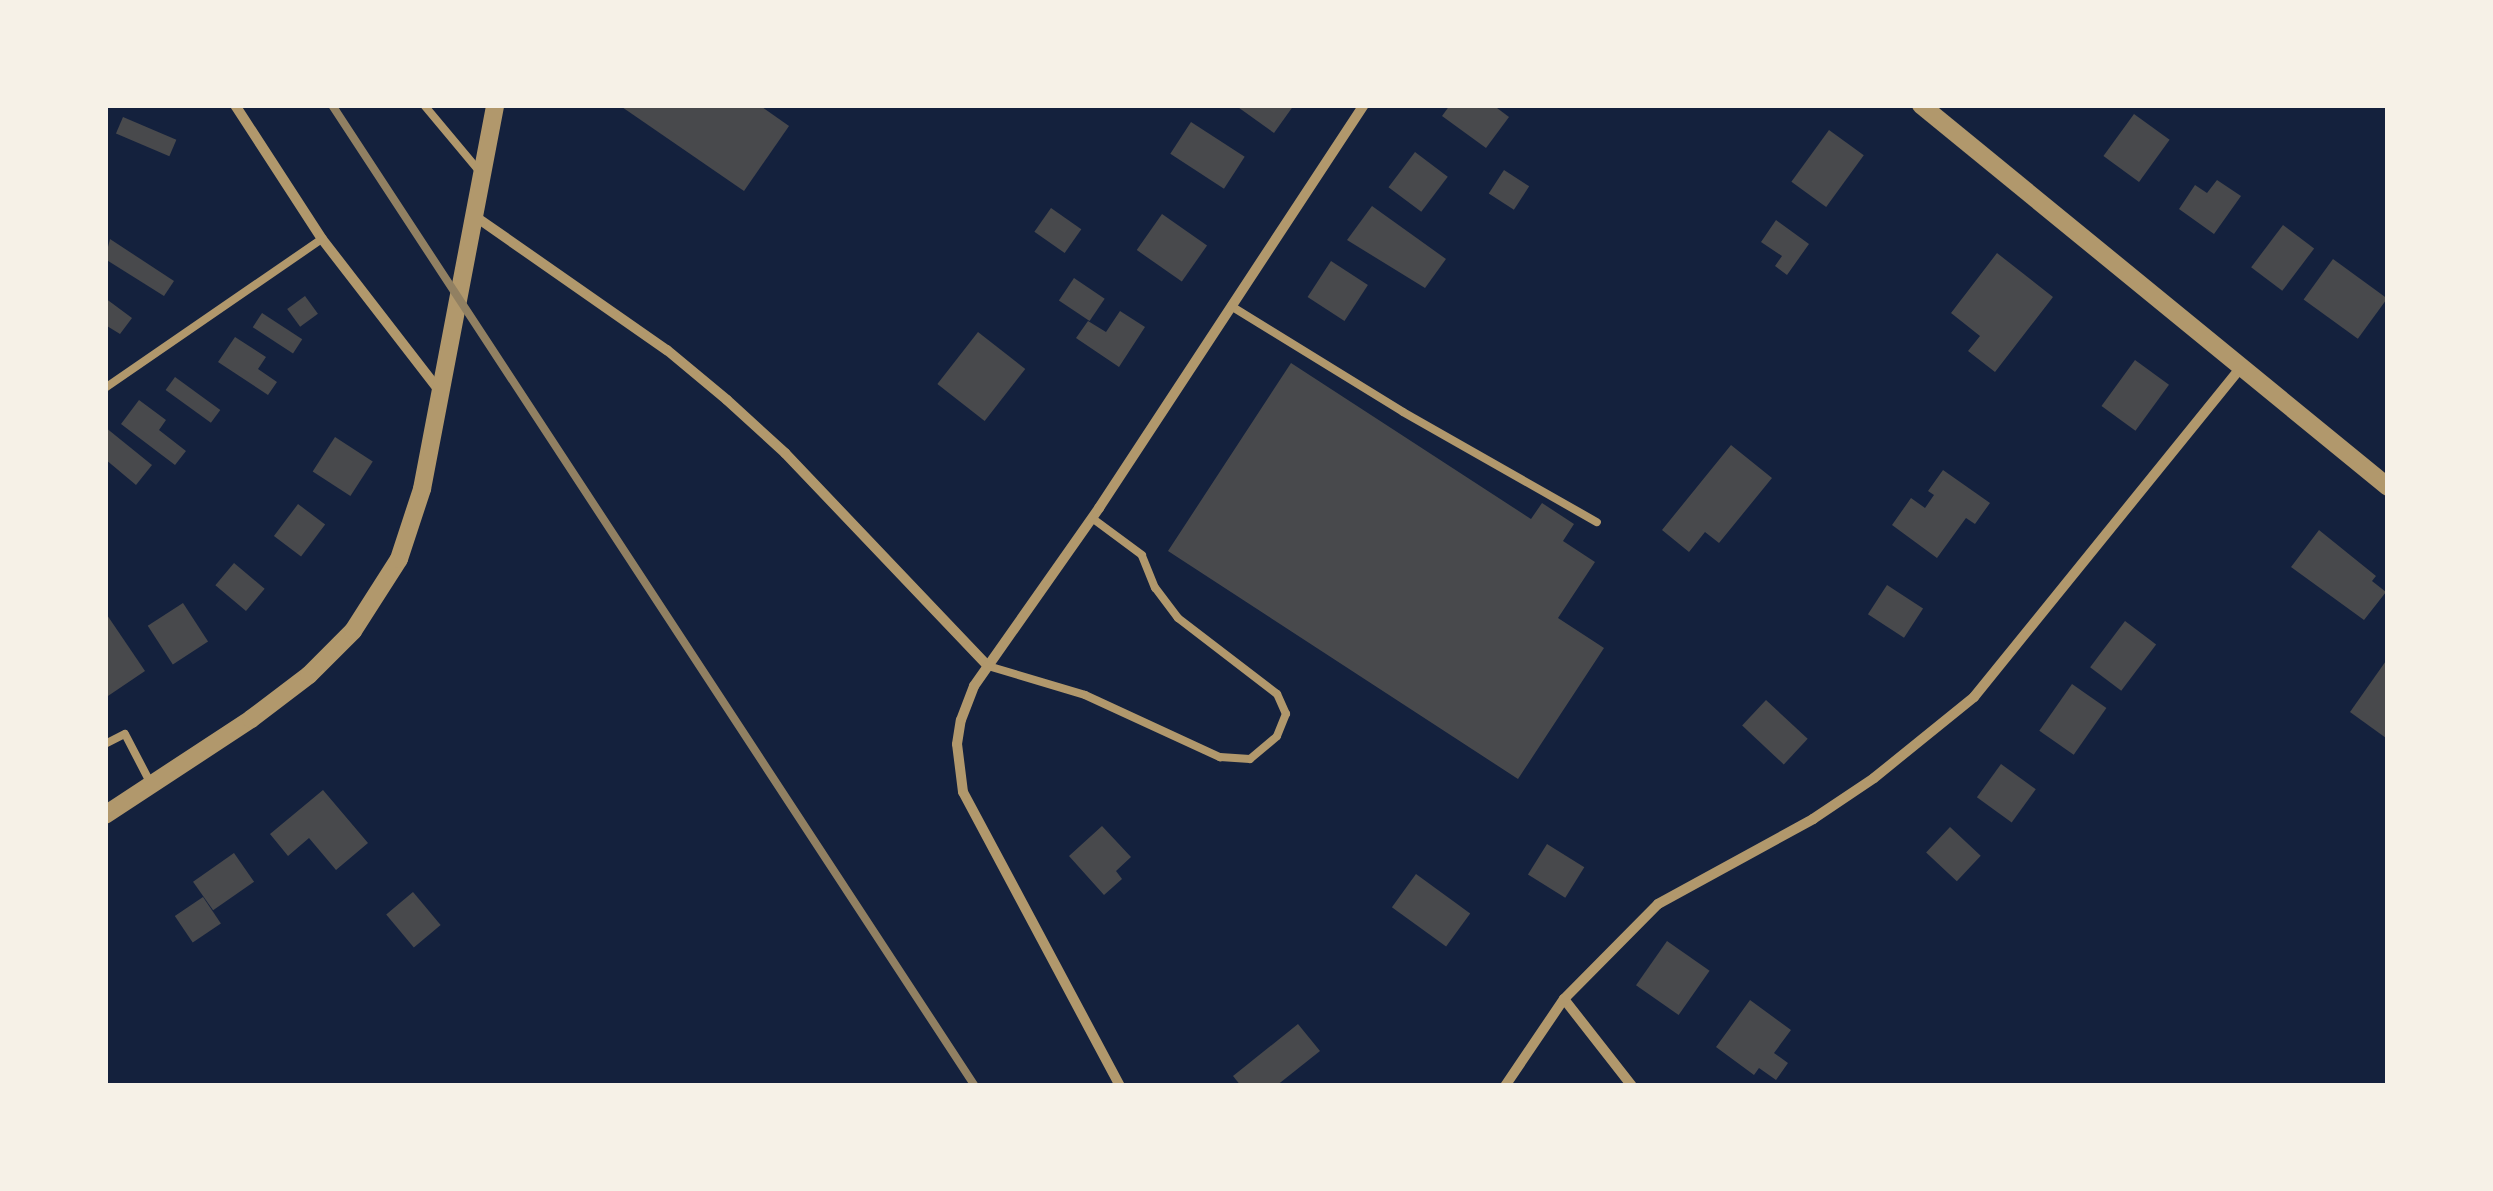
<!DOCTYPE html>
<html>
<head>
<meta charset="utf-8">
<style>
	body { margin:0 }
	#map { position:relative; width:2493px; height:1191px; overflow:hidden; background:#14213d; font-family:Inter,sans-serif }
	div>[style] { position:absolute }
	.building>* { inset:0; background:#48494c; transform-origin:0 0 }
	.service>* { height:8px; margin:-4px; padding:0 4px; transform-origin:4px; border-radius:4px; background:#b1986c }
	.minor>* { height:10px; margin:-5px; padding:0 5px; transform-origin:5px; border-radius:5px; background:#b1986c }
	.tertiary>* { height:18px; margin:-9px; padding:0 9px; transform-origin:9px; border-radius:9px; background:#b1986c }
	.rail>* { height:8px; margin:-4px; padding:0 4px; transform-origin:4px; border-radius:4px; background:#918062 }
	span { translate:-50% -50%; white-space:nowrap; text-align:center; line-height:1.15; -webkit-text-stroke:8px #f6f1e7; paint-order:stroke }
	.frame { position:absolute; inset:0; border:108px solid #f6f1e7; pointer-events:none }
</style>
</head>
<body>
<div id="map">
	<div class="building">
		<div style="clip-path:polygon(619px 105px,759px 105px,789px 126px,744px 191px)"></div>
		<div style="clip-path:polygon(1235px 105px,1294px 105px,1274px 133px)"></div>
		<div style="clip-path:polygon(1450px 105px,1493px 105px,1509px 117px,1486px 148px,1442px 116px)"></div>
		<div style="left:2134px;top:114px;width:44px;height:52px;rotate:36deg"></div>
		<div style="left:123px;top:117px;width:58px;height:18px;rotate:23deg"></div>
		<div style="left:1191px;top:122px;width:64px;height:38px;rotate:33deg"></div>
		<div style="left:1829px;top:130px;width:43px;height:64px;rotate:36deg"></div>
		<div style="left:1415px;top:152px;width:41px;height:44px;rotate:37deg"></div>
		<div style="left:1504px;top:170px;width:30px;height:28px;rotate:33deg"></div>
		<div style="clip-path:polygon(2217px 180px,2241px 196px,2214px 234px,2179px 209px,2195px 185px,2207px 193px)"></div>
		<div style="clip-path:polygon(1372px 206px,1446px 259px,1425px 288px,1347px 240px)"></div>
		<div style="left:1051px;top:208px;width:37px;height:29px;rotate:35deg"></div>
		<div style="left:1162px;top:214px;width:55px;height:44px;rotate:35deg"></div>
		<div style="clip-path:polygon(1776px 220px,1809px 244px,1787px 275px,1775px 266px,1782px 256px,1761px 242px)"></div>
		<div style="left:2283px;top:225px;width:39px;height:53px;rotate:37deg"></div>
		<div style="clip-path:polygon(110px 239px,174px 281px,164px 296px,105px 259px)"></div>
		<div style="clip-path:polygon(1997px 253px,2053px 297px,1995px 372px,1968px 351px,1980px 336px,1951px 313px)"></div>
		<div style="left:2333px;top:259px;width:67px;height:50px;rotate:36deg"></div>
		<div style="left:1331px;top:261px;width:44px;height:43px;rotate:33deg"></div>
		<div style="left:1074px;top:278px;width:37px;height:27px;rotate:34deg"></div>
		<div style="left:305px;top:296px;width:22px;height:22px;rotate:54deg"></div>
		<div style="clip-path:polygon(105px 298px,132px 318px,120px 334px,107px 326px,105px 329px)"></div>
		<div style="clip-path:polygon(1120px 311px,1145px 327px,1119px 367px,1076px 338px,1088px 321px,1106px 332px)"></div>
		<div style="left:262px;top:313px;width:48px;height:17px;rotate:33deg"></div>
		<div style="left:978px;top:332px;width:60px;height:66px;rotate:38deg"></div>
		<div style="clip-path:polygon(235px 337px,266px 357px,258px 369px,277px 382px,268px 395px,218px 362px)"></div>
		<div style="left:2135px;top:360px;width:42px;height:57px;rotate:36deg"></div>
		<div style="clip-path:polygon(1291px 363px,1531px 519px,1542px 503px,1574px 524px,1563px 541px,1595px 562px,1558px 618px,1604px 648px,1518px 779px,1168px 551px)"></div>
		<div style="left:175px;top:377px;width:56px;height:16px;rotate:36deg"></div>
		<div style="clip-path:polygon(139px 400px,166px 420px,159px 430px,186px 451px,175px 465px,121px 424px)"></div>
		<div style="clip-path:polygon(105px 427px,152px 465px,136px 485px,105px 459px)"></div>
		<div style="left:335px;top:437px;width:45px;height:41px;rotate:33deg"></div>
		<div style="clip-path:polygon(1731px 445px,1772px 478px,1719px 543px,1705px 532px,1689px 552px,1662px 530px)"></div>
		<div style="clip-path:polygon(1943px 470px,1990px 503px,1975px 524px,1966px 518px,1937px 558px,1892px 525px,1911px 498px,1925px 508px,1934px 495px,1928px 491px)"></div>
		<div style="left:298px;top:504px;width:34px;height:40px;rotate:37deg"></div>
		<div style="clip-path:polygon(2319px 530px,2376px 576px,2372px 581px,2386px 592px,2364px 620px,2291px 567px)"></div>
		<div style="left:234px;top:563px;width:40px;height:29px;rotate:40deg"></div>
		<div style="left:1887px;top:585px;width:43px;height:35px;rotate:33deg"></div>
		<div style="left:183px;top:603px;width:46px;height:42px;rotate:57deg"></div>
		<div style="clip-path:polygon(105px 612px,145px 671px,105px 698px)"></div>
		<div style="left:2125px;top:621px;width:39px;height:58px;rotate:37deg"></div>
		<div style="clip-path:polygon(2388px 658px,2388px 735px,2386px 738px,2350px 712px)"></div>
		<div style="left:2072px;top:684px;width:42px;height:57px;rotate:35deg"></div>
		<div style="left:1766px;top:700px;width:57px;height:35px;rotate:43deg"></div>
		<div style="left:2001px;top:764px;width:43px;height:41px;rotate:36deg"></div>
		<div style="clip-path:polygon(323px 790px,368px 843px,336px 870px,309px 838px,288px 856px,270px 834px)"></div>
		<div style="clip-path:polygon(1102px 826px,1131px 857px,1116px 871px,1122px 879px,1104px 895px,1069px 856px)"></div>
		<div style="left:1950px;top:827px;width:42px;height:35px;rotate:43deg"></div>
		<div style="left:1547px;top:844px;width:44px;height:36px;rotate:32deg"></div>
		<div style="left:234px;top:853px;width:35px;height:50px;rotate:55deg"></div>
		<div style="left:1416px;top:874px;width:67px;height:41px;rotate:36deg"></div>
		<div style="left:413px;top:892px;width:43px;height:35px;rotate:50deg"></div>
		<div style="left:203px;top:897px;width:32px;height:34px;rotate:56deg"></div>
		<div style="left:1667px;top:941px;width:52px;height:54px;rotate:35deg"></div>
		<div style="clip-path:polygon(1750px 1000px,1791px 1030px,1774px 1053px,1788px 1063px,1776px 1080px,1759px 1068px,1754px 1075px,1716px 1047px)"></div>
		<div style="clip-path:polygon(1298px 1024px,1320px 1051px,1276px 1086px,1241px 1086px,1233px 1076px)"></div>
	</div>
	<div class="service">
		<div style="left:424px;top:105px;width:87px;rotate:50.1deg"></div>
		<div style="left:1231px;top:306px;width:202px;rotate:31.6deg"></div>
		<div style="left:1403px;top:412px;width:223px;rotate:29.6deg"></div>
		<div style="left:105px;top:388px;width:263px;rotate:-34.5deg"></div>
		<div style="left:988px;top:666px;width:101px;rotate:16.6deg"></div>
		<div style="left:1085px;top:695px;width:149px;rotate:24.7deg"></div>
		<div style="left:1220px;top:757px;width:30px;rotate:4deg"></div>
		<div style="left:1250px;top:759px;width:35px;rotate:-40deg"></div>
		<div style="left:1277px;top:736px;width:24px;rotate:-68deg"></div>
		<div style="left:1286px;top:714px;width:22px;rotate:-114deg"></div>
		<div style="left:1277px;top:694px;width:125px;rotate:-142.5deg"></div>
		<div style="left:1178px;top:618px;width:38px;rotate:-127deg"></div>
		<div style="left:1155px;top:588px;width:35px;rotate:-112deg"></div>
		<div style="left:1142px;top:555px;width:62px;rotate:-143.5deg"></div>
		<div style="left:105px;top:744px;width:22px;rotate:-27deg"></div>
		<div style="left:125px;top:734px;width:54px;rotate:62.5deg"></div>
	</div>
	<div class="minor">
		<div style="left:235px;top:105px;width:160px;rotate:57deg"></div>
		<div style="left:322px;top:239px;width:195px;rotate:52.3deg"></div>
		<div style="left:476px;top:217px;width:233px;rotate:34.9deg"></div>
		<div style="left:667px;top:350px;width:78px;rotate:39.8deg"></div>
		<div style="left:727px;top:400px;width:79px;rotate:42.4deg"></div>
		<div style="left:785px;top:453px;width:294px;rotate:46.4deg"></div>
		<div style="left:1564px;top:999px;width:110px;rotate:52deg"></div>
		<div style="left:1120px;top:1086px;width:333px;rotate:-118.1deg"></div>
		<div style="left:963px;top:792px;width:48px;rotate:-97.1deg"></div>
		<div style="left:957px;top:744px;width:24px;rotate:-81deg"></div>
		<div style="left:961px;top:720px;width:36px;rotate:-69deg"></div>
		<div style="left:974px;top:686px;width:218px;rotate:-54.9deg"></div>
		<div style="left:1099px;top:508px;width:482px;rotate:-56.7deg"></div>
		<div style="left:1505px;top:1086px;width:105px;rotate:-55.9deg"></div>
		<div style="left:1564px;top:999px;width:134px;rotate:-45.3deg"></div>
		<div style="left:1658px;top:904px;width:177px;rotate:-28.7deg"></div>
		<div style="left:1813px;top:819px;width:73px;rotate:-33.9deg"></div>
		<div style="left:1874px;top:778px;width:129px;rotate:-39deg"></div>
		<div style="left:1974px;top:697px;width:424px;rotate:-51deg"></div>
	</div>
	<div class="tertiary">
		<div style="left:1921px;top:105px;width:603px;rotate:39.28deg"></div>
		<div style="left:105px;top:815px;width:175px;rotate:-33.3deg"></div>
		<div style="left:251px;top:719px;width:73px;rotate:-37.2deg"></div>
		<div style="left:309px;top:675px;width:62px;rotate:-45deg"></div>
		<div style="left:353px;top:631px;width:85px;rotate:-57.4deg"></div>
		<div style="left:399px;top:559px;width:74px;rotate:-71.8deg"></div>
		<div style="left:422px;top:489px;width:391px;rotate:-79.2deg"></div>
	</div>
	<div class="rail">
		<div style="left:332px;top:105px;width:1173px;rotate:56.76deg"></div>
	</div>
	<div class="frame"></div>
</div>
</body>
</html>
